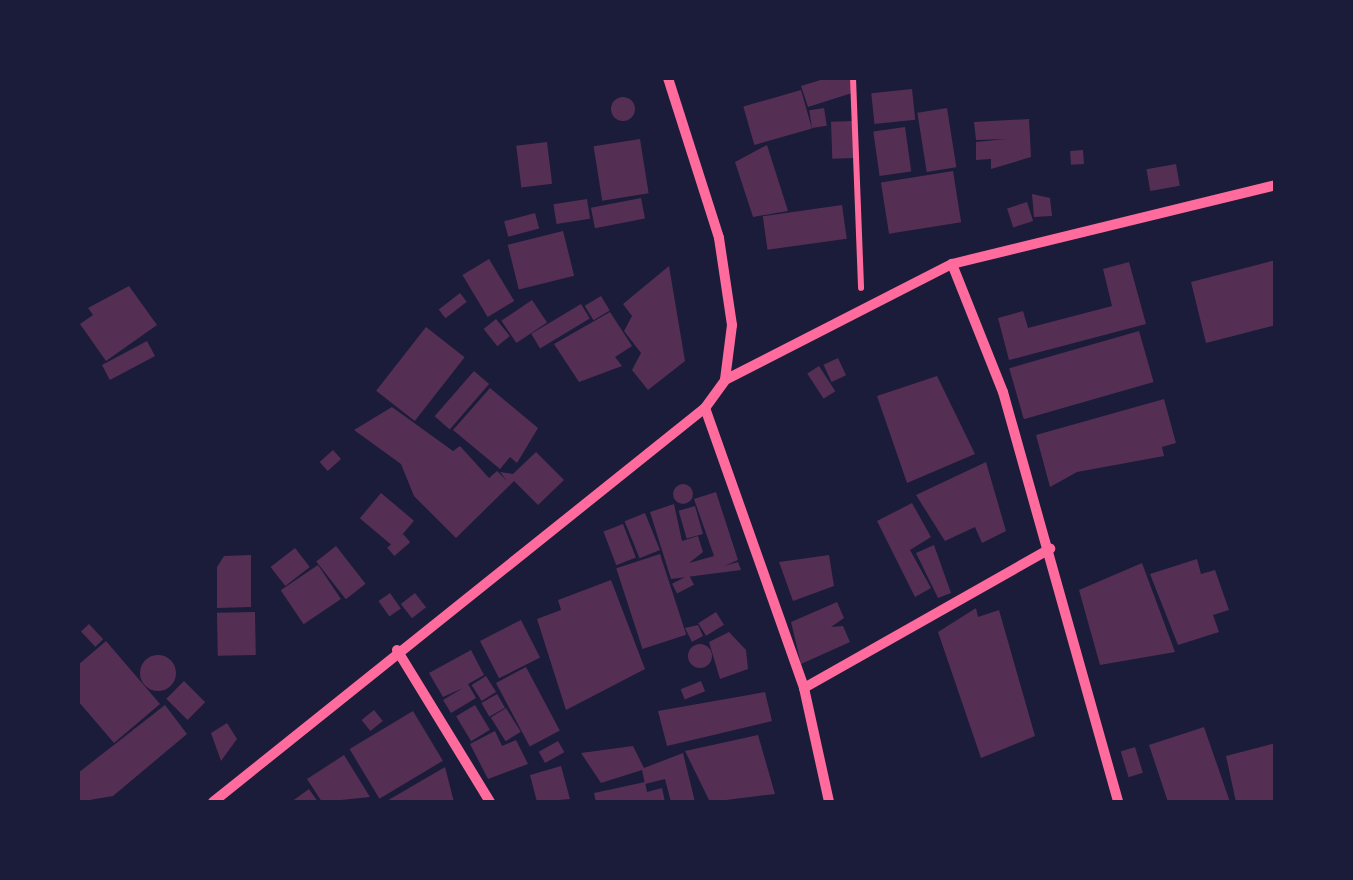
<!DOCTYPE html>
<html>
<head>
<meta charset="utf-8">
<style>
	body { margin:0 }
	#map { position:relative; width:1353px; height:880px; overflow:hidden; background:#1b1b3a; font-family:Karla,sans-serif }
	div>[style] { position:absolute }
	.building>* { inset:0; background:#542f53; transform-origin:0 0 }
	.round { border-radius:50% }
	.path>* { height:6px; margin:-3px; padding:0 3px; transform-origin:3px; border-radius:3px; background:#ff6b9d }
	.minor>* { height:10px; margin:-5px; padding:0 5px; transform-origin:5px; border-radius:5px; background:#ff6b9d }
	span { translate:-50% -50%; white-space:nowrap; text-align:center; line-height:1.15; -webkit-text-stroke:8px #1b1b3a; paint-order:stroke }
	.frame { position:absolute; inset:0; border:80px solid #1b1b3a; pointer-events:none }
</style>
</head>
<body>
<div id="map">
	<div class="building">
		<div style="clip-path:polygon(827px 78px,850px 78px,852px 93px,808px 107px,801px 86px)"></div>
		<div style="left:912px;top:89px;width:31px;height:41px;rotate:84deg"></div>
		<div style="left:801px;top:90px;width:40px;height:60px;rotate:74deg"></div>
		<div class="round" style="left:611px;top:97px;width:24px;height:24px"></div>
		<div style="left:824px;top:108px;width:18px;height:15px;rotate:81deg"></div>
		<div style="left:947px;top:108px;width:60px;height:30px;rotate:81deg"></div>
		<div style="clip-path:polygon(1029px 119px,1031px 157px,991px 169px,991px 159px,976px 160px,976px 142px,1006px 139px,976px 140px,974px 122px)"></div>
		<div style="left:853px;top:121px;width:37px;height:22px;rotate:88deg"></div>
		<div style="left:905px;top:127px;width:45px;height:32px;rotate:82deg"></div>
		<div style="left:640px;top:139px;width:55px;height:47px;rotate:81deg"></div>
		<div style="left:547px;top:142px;width:42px;height:31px;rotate:83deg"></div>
		<div style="clip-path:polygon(767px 145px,788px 211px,753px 217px,735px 162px)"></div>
		<div style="left:1083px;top:150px;width:14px;height:13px;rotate:86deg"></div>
		<div style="left:1176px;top:164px;width:22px;height:30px;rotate:80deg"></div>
		<div style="left:953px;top:171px;width:52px;height:73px;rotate:81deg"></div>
		<div style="clip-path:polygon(1032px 194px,1050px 198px,1052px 216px,1034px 217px)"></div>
		<div style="left:641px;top:198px;width:21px;height:51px;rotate:79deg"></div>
		<div style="left:587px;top:199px;width:20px;height:34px;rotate:81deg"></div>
		<div style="left:1027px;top:202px;width:20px;height:21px;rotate:72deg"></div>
		<div style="left:842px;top:205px;width:34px;height:80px;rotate:82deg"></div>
		<div style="left:535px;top:213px;width:16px;height:32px;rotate:75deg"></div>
		<div style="left:563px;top:231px;width:46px;height:57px;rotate:76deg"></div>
		<div style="left:489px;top:259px;width:49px;height:31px;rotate:59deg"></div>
		<div style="clip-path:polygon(1276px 260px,1276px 325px,1206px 343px,1191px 282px)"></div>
		<div style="clip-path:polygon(1129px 262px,1146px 324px,1009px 360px,998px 318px,1023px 311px,1028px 328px,1112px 306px,1103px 269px)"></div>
		<div style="clip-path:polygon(669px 266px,685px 361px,648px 390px,632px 370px,641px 353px,624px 331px,632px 316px,623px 304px)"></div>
		<div style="clip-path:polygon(129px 286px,157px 325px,106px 361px,80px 324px,93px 315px,88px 308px)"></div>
		<div style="left:460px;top:293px;width:11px;height:27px;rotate:52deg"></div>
		<div style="left:601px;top:296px;width:17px;height:19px;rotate:59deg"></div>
		<div style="left:532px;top:300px;width:27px;height:37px;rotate:56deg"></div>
		<div style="left:581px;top:304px;width:17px;height:58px;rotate:59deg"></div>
		<div style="clip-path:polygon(610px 312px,632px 346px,615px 357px,622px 366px,579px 382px,554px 344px)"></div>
		<div style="left:496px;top:319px;width:22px;height:16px;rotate:51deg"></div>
		<div style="left:426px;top:327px;width:49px;height:81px;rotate:38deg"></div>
		<div style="left:1139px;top:331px;width:53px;height:135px;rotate:74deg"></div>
		<div style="left:147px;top:341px;width:17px;height:51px;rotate:62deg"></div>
		<div style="left:838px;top:358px;width:19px;height:16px;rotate:65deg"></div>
		<div style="left:819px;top:366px;width:30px;height:14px;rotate:57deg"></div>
		<div style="left:474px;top:371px;width:20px;height:60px;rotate:41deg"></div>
		<div style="clip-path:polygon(937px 376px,975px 454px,907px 483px,877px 396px)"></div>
		<div style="clip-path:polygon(490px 388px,538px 428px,517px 463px,510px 457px,500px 469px,453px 430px)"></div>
		<div style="clip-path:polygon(1164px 399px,1176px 443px,1162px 447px,1164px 456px,1077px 472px,1050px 487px,1036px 435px)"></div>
		<div style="clip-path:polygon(392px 407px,453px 451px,460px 446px,489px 478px,497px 471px,507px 481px,500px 472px,513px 474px,536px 452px,564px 480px,538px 505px,514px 481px,456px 538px,414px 496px,401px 464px,354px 430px)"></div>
		<div style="left:333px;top:450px;width:12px;height:18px;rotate:48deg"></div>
		<div style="clip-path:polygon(986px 462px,1006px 531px,982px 543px,975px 527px,945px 541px,916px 495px)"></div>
		<div class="round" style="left:673px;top:484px;width:20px;height:20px"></div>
		<div style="clip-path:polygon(716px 492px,738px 560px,724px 566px,738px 562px,741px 570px,671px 579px,650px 512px,674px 504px,682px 541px,698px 536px,703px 552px,689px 563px,714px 556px,694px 499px)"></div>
		<div style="left:381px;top:493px;width:43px;height:33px;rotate:40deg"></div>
		<div style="clip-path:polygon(912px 503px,931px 537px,910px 550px,931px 588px,915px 597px,877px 521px)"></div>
		<div style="left:695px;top:506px;width:29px;height:17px;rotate:74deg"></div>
		<div style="left:645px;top:513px;width:40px;height:22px;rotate:68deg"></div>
		<div style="left:623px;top:524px;width:36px;height:21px;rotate:69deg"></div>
		<div style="left:403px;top:534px;width:11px;height:21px;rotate:49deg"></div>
		<div style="clip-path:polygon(934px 545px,951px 593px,938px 598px,916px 553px)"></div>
		<div style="left:336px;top:546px;width:48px;height:25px;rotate:52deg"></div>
		<div style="left:295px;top:548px;width:24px;height:31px;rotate:52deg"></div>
		<div style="left:660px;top:554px;width:85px;height:46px;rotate:72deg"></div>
		<div style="clip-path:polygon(251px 555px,251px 607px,217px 608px,217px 567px,224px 556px)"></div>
		<div style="clip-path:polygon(829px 555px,834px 586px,793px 601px,779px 562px)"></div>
		<div style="clip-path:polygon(1197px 559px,1201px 574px,1215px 570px,1229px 610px,1213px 615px,1219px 632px,1178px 645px,1150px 574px)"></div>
		<div style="clip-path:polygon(1142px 563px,1175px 652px,1100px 665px,1079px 590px)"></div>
		<div style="left:318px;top:565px;width:41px;height:45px;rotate:56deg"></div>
		<div style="left:689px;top:575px;width:11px;height:19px;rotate:63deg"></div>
		<div style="clip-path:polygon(611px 580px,645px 669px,566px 710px,537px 619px,561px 610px,558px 600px)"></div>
		<div style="left:390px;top:593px;width:19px;height:14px;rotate:55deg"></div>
		<div style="left:415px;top:593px;width:18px;height:18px;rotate:52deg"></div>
		<div style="clip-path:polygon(837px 602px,844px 618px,831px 627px,843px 626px,850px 642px,801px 664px,791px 622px)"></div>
		<div style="clip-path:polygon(976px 608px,978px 617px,999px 610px,1035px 736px,981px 758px,938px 632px)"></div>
		<div style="left:255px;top:612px;width:43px;height:38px;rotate:89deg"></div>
		<div style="left:716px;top:612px;width:15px;height:21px;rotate:58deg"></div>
		<div style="left:521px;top:620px;width:42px;height:46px;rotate:63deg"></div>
		<div style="left:89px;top:624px;width:21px;height:11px;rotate:47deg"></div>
		<div style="clip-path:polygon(698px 625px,703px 636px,692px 642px,685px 628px)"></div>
		<div style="clip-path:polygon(729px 632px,746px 650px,748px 669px,720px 679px,709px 642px)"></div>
		<div style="clip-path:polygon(106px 641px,160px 704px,114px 743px,78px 701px,78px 665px)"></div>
		<div class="round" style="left:688px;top:644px;width:24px;height:24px"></div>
		<div style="clip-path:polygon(471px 650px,484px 675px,468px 684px,476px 698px,451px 713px,443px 700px,463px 688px,443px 697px,429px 673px)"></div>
		<div class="round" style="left:140px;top:655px;width:36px;height:36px"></div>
		<div style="left:526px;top:667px;width:72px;height:34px;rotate:62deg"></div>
		<div style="left:486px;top:676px;width:19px;height:17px;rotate:58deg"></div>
		<div style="left:184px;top:681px;width:30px;height:25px;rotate:45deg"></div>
		<div style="left:701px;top:681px;width:11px;height:22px;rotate:68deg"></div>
		<div style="clip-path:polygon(765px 692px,772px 721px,667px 746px,658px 711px)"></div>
		<div style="left:497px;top:694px;width:16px;height:18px;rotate:60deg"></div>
		<div style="clip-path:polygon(165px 705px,187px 734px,113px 796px,78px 802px,78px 773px)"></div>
		<div style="left:475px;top:705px;width:29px;height:22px;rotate:59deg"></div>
		<div style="left:506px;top:708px;width:28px;height:18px;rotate:58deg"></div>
		<div style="left:374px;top:710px;width:14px;height:16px;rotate:51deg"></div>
		<div style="left:413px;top:711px;width:58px;height:74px;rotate:59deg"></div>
		<div style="clip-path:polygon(227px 723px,237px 739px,221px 761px,211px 733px)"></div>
		<div style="clip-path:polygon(1204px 727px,1230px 802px,1168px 802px,1149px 745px)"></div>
		<div style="clip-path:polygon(495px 731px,502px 746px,516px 740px,528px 764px,488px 779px,470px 744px)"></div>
		<div style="clip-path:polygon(758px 735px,775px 794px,710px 802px,685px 751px)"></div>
		<div style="left:558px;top:741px;width:13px;height:22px;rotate:61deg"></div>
		<div style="clip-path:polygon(1276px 743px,1276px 802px,1236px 802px,1226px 756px)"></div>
		<div style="clip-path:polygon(633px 746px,644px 768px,683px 753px,695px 802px,671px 802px,665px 779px,645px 784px,642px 770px,601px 783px,581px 753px)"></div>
		<div style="left:1135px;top:747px;width:27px;height:15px;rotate:73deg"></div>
		<div style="clip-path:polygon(344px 755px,370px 797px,322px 802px,307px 779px)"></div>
		<div style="clip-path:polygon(561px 766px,570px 799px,537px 802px,530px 775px)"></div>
		<div style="clip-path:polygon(445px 767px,454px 802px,385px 802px)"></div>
		<div style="clip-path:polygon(645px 782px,647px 792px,662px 788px,665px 802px,596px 802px,594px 793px)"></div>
		<div style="clip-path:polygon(309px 789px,318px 802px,291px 802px)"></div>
	</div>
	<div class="path">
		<div style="left:853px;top:78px;width:210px;rotate:87.8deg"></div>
	</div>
	<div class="minor">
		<div style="left:668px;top:78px;width:168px;rotate:72.3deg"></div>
		<div style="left:719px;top:238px;width:88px;rotate:81.5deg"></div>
		<div style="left:732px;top:325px;width:55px;rotate:97.3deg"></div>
		<div style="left:952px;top:264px;width:138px;rotate:68.3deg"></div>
		<div style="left:1003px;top:392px;width:426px;rotate:74.3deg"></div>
		<div style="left:705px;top:408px;width:297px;rotate:70.5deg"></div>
		<div style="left:804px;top:688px;width:117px;rotate:77.6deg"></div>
		<div style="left:397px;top:650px;width:178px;rotate:58.5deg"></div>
		<div style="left:804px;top:688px;width:283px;rotate:-29.5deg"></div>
		<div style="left:213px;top:802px;width:630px;rotate:-38.69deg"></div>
		<div style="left:705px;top:408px;width:34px;rotate:-54deg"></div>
		<div style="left:725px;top:380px;width:255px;rotate:-27.1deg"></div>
		<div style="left:952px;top:264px;width:333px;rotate:-13.7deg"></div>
	</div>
	<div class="frame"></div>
</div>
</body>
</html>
